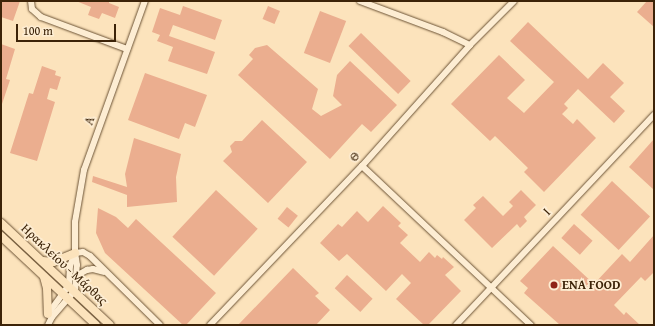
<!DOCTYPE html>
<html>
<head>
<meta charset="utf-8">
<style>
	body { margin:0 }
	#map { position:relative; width:655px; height:326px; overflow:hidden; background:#fce3bc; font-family:"Gentium Book Plus",serif }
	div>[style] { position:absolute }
	.building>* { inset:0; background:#ebae8f; transform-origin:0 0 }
	.roads { filter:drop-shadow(0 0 1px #6c5335) drop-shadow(0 0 1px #6c5335) }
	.minor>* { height:6px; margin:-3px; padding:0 3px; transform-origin:3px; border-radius:3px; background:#fdedd3 }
	.major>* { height:8px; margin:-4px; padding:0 4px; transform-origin:4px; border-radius:4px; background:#fce3bc }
	.dots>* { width:11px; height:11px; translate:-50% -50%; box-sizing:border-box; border:2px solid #fdedd3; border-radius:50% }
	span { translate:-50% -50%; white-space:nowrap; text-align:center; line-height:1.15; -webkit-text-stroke:3.5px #fdedd3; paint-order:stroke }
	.street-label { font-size:13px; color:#3c2308 }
	.poi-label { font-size:13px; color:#3c2308; font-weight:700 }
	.left { translate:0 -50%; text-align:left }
	.frame { position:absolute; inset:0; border:2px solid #3c2308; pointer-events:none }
	.scale { position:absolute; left:16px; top:24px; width:100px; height:18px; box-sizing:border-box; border:2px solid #3c2308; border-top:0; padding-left:5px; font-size:12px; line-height:14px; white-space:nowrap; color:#3c2308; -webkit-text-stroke:3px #fdedd3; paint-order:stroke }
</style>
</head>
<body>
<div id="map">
	<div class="building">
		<div style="clip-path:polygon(1px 1px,20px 1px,13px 21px,1px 17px)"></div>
		<div style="clip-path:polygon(76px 1px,109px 1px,109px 3px,119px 7px,115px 18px,102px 13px,99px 19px,88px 15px,91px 7px)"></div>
		<div style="clip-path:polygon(647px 1px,654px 1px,654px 27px,637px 12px)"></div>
		<div style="clip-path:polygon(183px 6px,222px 20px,215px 40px,173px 25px,169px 36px,215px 52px,207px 74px,168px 61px,173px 47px,157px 41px,160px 35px,152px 32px,160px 8px,180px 15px)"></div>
		<div style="left:268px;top:6px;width:13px;height:14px;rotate:23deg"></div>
		<div style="left:320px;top:11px;width:28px;height:45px;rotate:21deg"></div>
		<div style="clip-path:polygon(528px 22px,588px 79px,603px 63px,624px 83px,610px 97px,625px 111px,614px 123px,578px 89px,564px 104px,568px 108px,562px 114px,573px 124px,577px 119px,596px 138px,544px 192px,524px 172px,528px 168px,495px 136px,490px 141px,451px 104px,499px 55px,525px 80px,507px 98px,524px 113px,554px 82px,510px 41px)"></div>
		<div style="left:361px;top:33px;width:69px;height:18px;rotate:44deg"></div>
		<div style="clip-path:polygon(1px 44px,15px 49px,6px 79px,10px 80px,2px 104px)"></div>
		<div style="clip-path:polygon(267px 45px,318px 89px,312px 109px,321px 116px,342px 105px,333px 96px,337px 75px,350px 61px,397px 105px,371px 132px,362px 124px,330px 159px,238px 75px,253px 59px,249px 55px,255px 48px)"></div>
		<div style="clip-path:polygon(42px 66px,56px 71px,55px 75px,61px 77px,57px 90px,50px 88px,47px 99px,55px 102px,37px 161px,10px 153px,29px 93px,33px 94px)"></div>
		<div style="clip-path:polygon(145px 73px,207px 95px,195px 127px,185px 123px,179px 139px,128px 120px)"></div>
		<div style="clip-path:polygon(262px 120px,307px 162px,268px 203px,223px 161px,232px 152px,230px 146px,235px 141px,242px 141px)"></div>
		<div style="clip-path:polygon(134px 138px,181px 154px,176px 177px,177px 202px,127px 207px,127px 195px,92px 182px,93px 176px,127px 187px,125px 174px)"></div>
		<div style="clip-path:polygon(654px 139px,654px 190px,629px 167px)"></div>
		<div style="left:612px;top:181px;width:52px;height:46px;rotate:43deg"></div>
		<div style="left:216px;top:190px;width:57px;height:64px;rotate:43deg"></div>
		<div style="clip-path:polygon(521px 190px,536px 205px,524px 217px,527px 221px,520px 228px,517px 224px,492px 248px,464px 220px,476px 208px,473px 205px,483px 196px,503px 216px,513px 206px,509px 202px)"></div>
		<div style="clip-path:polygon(383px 206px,401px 223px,398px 226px,408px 235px,400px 243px,420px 262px,429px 252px,435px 258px,437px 255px,442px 259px,443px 257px,454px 267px,445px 275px,461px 291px,428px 325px,424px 325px,396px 299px,411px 283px,402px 274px,386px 291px,347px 254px,339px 261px,320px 243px,338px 224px,342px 227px,357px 211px,368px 222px)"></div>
		<div style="left:287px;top:207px;width:14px;height:15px;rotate:39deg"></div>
		<div style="clip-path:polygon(98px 208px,116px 217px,128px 228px,136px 219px,216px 293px,186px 325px,183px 325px,105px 253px,96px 233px)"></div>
		<div style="left:574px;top:224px;width:25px;height:19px;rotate:42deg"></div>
		<div style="clip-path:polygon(654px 235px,654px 272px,645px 281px,641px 277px,614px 305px,624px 315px,626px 312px,640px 325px,560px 325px,524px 293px,528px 288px,520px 281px,553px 246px,594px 284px,622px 254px,630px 262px)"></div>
		<div style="clip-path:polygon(293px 268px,319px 293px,315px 296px,330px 310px,316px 325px,238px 325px)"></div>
		<div style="left:347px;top:275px;width:35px;height:18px;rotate:43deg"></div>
	</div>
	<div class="roads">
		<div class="minor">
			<div style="left:31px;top:1px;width:8px;rotate:83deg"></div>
			<div style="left:32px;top:9px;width:12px;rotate:42deg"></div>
			<div style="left:41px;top:17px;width:92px;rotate:20.4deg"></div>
			<div style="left:360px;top:1px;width:89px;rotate:20.5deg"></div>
			<div style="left:443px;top:32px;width:30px;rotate:26deg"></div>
			<div style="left:362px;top:166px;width:232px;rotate:43.3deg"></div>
			<div style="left:75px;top:253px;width:8px;rotate:-7deg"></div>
			<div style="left:83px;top:252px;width:8px;rotate:30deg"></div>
			<div style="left:90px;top:256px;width:98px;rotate:44.6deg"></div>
			<div style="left:76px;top:276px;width:13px;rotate:-29deg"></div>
			<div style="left:87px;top:270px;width:6px;rotate:-9deg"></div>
			<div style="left:93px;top:269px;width:11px;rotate:15deg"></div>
			<div style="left:48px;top:314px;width:36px;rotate:-54deg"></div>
			<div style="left:69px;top:285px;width:19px;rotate:-87deg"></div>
			<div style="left:70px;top:266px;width:12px;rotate:-70deg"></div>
			<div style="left:48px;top:325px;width:9px;rotate:-63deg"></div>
			<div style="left:52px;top:317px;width:35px;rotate:-49deg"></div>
			<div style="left:75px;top:291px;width:26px;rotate:-86deg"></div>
			<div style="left:77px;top:265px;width:12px;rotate:-99deg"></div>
			<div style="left:75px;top:253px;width:31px;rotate:-90deg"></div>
			<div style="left:75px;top:222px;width:53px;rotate:-80.2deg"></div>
			<div style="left:84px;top:170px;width:180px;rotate:-70.2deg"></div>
			<div style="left:210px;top:325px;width:220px;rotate:-46.3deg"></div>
			<div style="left:362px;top:166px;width:162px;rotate:-48.2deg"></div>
			<div style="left:470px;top:45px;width:62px;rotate:-45deg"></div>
			<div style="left:456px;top:325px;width:289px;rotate:-46.7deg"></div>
		</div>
		<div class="major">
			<div style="left:1px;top:223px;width:149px;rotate:43.1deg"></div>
			<div style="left:1px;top:236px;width:130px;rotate:43.1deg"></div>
			<div style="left:43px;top:261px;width:10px;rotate:6deg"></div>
			<div style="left:53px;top:262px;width:24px;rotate:-22deg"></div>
			<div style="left:44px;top:277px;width:11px;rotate:75deg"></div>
			<div style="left:47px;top:288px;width:26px;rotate:88deg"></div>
		</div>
	</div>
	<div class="dots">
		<div style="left:554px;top:285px;background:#8f2418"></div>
	</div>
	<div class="street-label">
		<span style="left:90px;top:121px;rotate:-70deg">Α</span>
		<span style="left:355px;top:157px;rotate:-47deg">Θ</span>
		<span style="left:547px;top:212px;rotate:-47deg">Ι</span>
		<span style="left:64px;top:265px;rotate:43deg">Ηρακλείου - Μάρθας</span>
	</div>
	<div class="poi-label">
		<span class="left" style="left:562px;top:285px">ENA FOOD</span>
	</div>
	<div class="frame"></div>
	<div class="scale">100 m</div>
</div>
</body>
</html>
